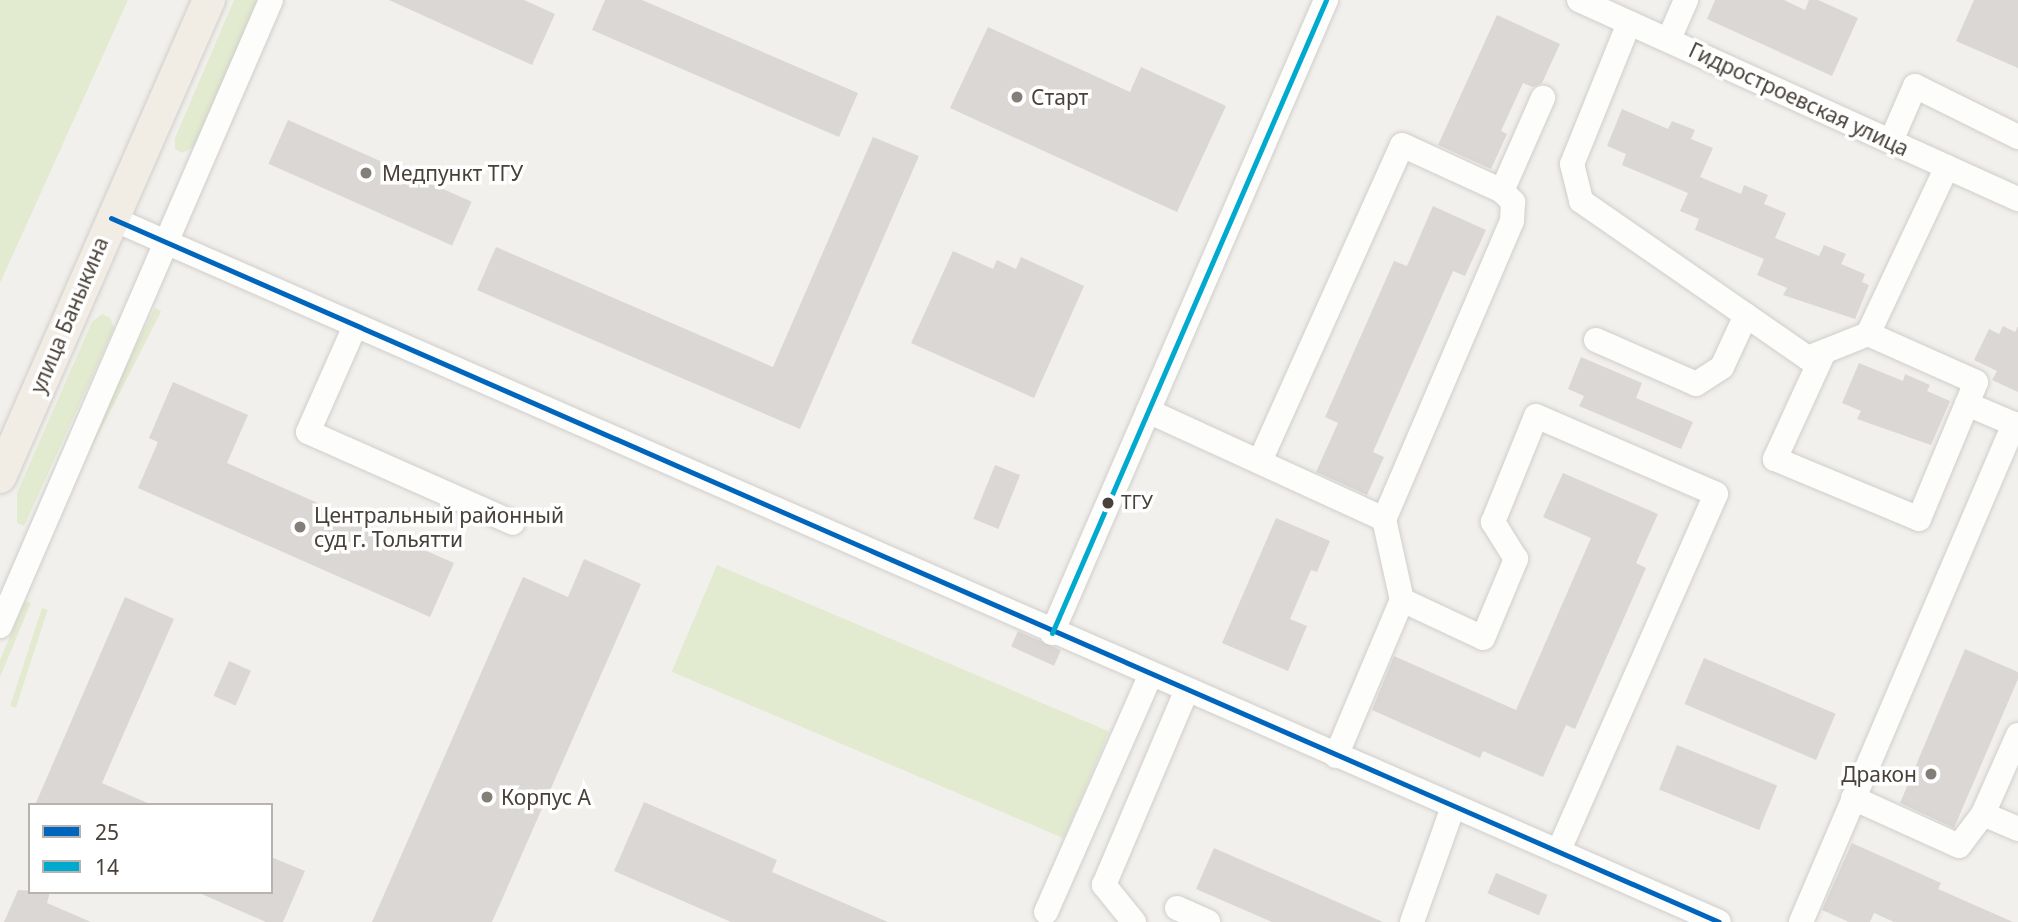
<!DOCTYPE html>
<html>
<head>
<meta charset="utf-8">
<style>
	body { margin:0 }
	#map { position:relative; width:2018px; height:922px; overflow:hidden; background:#f2f0ed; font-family:"Noto Sans",sans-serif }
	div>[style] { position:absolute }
	.green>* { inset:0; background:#e2eacf; transform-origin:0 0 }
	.building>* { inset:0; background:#dad7d4; transform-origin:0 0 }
	.roads { filter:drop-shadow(0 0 2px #d0cecb) drop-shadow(0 0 2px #d0cecb) }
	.minor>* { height:24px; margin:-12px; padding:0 12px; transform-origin:12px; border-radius:12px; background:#fdfdfc }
	.major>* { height:32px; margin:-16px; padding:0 16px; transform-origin:16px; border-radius:16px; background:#f1ede5 }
	.bus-1>* { height:5px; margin:-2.5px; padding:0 2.5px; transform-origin:2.5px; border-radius:2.5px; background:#0065bd }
	.bus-2>* { height:5px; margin:-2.5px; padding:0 2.5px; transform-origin:2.5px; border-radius:2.5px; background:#00a9ce }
	.dots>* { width:19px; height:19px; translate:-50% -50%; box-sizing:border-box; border:4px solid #fff; border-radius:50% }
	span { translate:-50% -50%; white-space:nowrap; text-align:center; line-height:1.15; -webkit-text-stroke:7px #fff; paint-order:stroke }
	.bus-label { font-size:19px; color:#484139 }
	.left { translate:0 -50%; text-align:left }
	.poi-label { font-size:21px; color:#484139 }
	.right { translate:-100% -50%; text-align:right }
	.street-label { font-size:21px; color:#484139 }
	.legend { position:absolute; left:28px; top:803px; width:245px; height:91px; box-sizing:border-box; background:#fff; border:2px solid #b6b3b0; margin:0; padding:9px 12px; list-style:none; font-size:21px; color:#484139 }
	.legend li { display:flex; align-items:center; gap:14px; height:35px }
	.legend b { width:35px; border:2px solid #b6b3b0 }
</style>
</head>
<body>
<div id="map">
	<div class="green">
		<div style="clip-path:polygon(0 0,128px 0,0 283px)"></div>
		<div style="clip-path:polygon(234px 0,259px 0,194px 147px,182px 153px,175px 149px,175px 138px)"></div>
		<div style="left:155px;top:308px;width:7px;height:159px;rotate:27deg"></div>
		<div style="clip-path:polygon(102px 314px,110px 318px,114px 328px,24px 526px,17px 523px,17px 493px,92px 322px)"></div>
		<div style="left:717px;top:565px;width:426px;height:116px;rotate:23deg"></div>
		<div style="clip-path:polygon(25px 601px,31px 603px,0 677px,0 660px)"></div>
		<div style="left:42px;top:608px;width:6px;height:103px;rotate:18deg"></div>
	</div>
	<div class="building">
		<div style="clip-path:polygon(389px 0,524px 0,555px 14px,532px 65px)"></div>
		<div style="clip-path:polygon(605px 0,642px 0,858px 93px,839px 137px,592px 30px)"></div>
		<div style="clip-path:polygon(1715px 0,1784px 0,1805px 10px,1809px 0,1818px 0,1858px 18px,1832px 76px,1707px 19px)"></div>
		<div style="clip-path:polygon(1974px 0,2018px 0,2018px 68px,1956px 41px)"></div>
		<div style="clip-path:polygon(1497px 15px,1560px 44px,1542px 83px,1533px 87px,1523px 83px,1501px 131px,1507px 134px,1491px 169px,1438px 145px)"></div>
		<div style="clip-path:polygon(988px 27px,1130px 92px,1141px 67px,1226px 106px,1177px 212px,950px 108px)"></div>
		<div style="clip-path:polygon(1622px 109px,1668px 129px,1672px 121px,1695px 130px,1691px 139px,1713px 148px,1700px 177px,1741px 194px,1744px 185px,1768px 195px,1764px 204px,1786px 213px,1775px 238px,1819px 256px,1824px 245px,1846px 254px,1841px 264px,1865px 274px,1862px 282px,1869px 285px,1855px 319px,1783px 295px,1787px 288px,1757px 275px,1764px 259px,1695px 230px,1699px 219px,1680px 211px,1688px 193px,1622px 165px,1626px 154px,1607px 146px)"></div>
		<div style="left:288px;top:120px;width:201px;height:48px;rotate:24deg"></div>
		<div style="clip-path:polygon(873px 137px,919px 156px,800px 429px,477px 290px,496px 247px,773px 367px)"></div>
		<div style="clip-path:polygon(1433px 206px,1486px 230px,1465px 276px,1453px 271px,1373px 452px,1384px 457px,1367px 495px,1316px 472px,1338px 423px,1325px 417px,1394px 261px,1407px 266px)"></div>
		<div style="clip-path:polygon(953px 251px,993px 269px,997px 260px,1016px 269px,1021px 257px,1084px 286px,1034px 398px,911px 343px)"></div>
		<div style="clip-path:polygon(2003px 326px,2015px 332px,2018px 326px,2018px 392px,1992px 380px,1997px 371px,1974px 360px,1989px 329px,1999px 334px)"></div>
		<div style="clip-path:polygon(1581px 357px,1642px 383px,1636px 398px,1693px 422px,1681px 449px,1579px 406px,1584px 396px,1568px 389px)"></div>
		<div style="clip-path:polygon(1859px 363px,1903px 381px,1905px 374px,1930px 385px,1927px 391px,1950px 401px,1931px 445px,1857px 419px,1861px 411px,1842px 403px)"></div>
		<div style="clip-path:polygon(173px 382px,248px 415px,227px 463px,454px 563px,430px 617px,138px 488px,158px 442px,149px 438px)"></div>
		<div style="left:995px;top:465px;width:27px;height:58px;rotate:22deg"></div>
		<div style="clip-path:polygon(1563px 473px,1658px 514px,1636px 563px,1646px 568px,1575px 729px,1566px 725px,1543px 777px,1483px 751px,1480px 758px,1372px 710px,1394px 656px,1516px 710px,1591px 538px,1543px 517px)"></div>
		<div style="clip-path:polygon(1276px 518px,1330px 541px,1317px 572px,1311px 570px,1290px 619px,1307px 626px,1288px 671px,1222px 643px)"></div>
		<div style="clip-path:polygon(584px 559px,641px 584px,492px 922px,372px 922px,523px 577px,568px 597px)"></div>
		<div style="clip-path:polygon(125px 597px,174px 619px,102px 783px,152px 805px,35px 805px)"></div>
		<div style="left:1018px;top:631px;width:47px;height:17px;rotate:24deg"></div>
		<div style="clip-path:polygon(1965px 649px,2018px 672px,2018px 679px,1954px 828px,1900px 803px)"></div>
		<div style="left:1704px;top:658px;width:143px;height:50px;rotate:23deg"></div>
		<div style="left:229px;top:661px;width:24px;height:38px;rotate:24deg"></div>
		<div style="left:1677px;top:745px;width:108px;height:48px;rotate:22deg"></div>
		<div style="clip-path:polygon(644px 802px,777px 860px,772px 872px,888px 922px,731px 922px,614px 871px)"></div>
		<div style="clip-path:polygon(1852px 843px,1941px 883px,1938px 889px,2013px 922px,1894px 922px,1874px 913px,1870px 922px,1849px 922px,1822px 910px)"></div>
		<div style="clip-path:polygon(1214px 848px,1383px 922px,1272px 922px,1196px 889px)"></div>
		<div style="clip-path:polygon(271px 857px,305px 871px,283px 922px,266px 922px,197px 892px,271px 892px)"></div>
		<div style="left:1496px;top:873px;width:56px;height:22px;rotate:23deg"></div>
		<div style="clip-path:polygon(18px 890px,50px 892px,47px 903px,91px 922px,4px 922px)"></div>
	</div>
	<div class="roads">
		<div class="minor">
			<div style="left:1579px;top:0;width:482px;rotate:24.4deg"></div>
			<div style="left:1629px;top:23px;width:152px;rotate:112deg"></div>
			<div style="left:1572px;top:164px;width:38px;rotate:76deg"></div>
			<div style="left:1581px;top:201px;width:276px;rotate:34.7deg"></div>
			<div style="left:1808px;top:358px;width:65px;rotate:-21.8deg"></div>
			<div style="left:1868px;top:334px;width:185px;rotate:-64.7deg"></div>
			<div style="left:1669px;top:39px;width:43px;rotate:-66.4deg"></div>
			<div style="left:1891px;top:141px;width:60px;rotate:-66.4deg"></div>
			<div style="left:1915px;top:86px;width:115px;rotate:26.3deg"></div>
			<div style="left:1502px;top:191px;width:102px;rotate:-66.2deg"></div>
			<div style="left:111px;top:218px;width:1755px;rotate:23.64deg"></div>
			<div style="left:355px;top:326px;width:116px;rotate:113.9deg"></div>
			<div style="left:308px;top:432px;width:224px;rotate:23.9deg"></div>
			<div style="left:1596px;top:340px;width:109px;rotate:23.7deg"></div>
			<div style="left:1696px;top:384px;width:31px;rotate:-33deg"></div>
			<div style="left:1722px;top:367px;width:57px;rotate:-65.2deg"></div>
			<div style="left:1824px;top:352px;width:118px;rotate:114.6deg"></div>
			<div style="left:1775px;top:459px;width:156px;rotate:22.6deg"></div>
			<div style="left:1919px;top:519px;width:148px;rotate:-67.4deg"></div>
			<div style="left:1976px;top:382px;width:118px;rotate:-156deg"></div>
			<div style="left:1967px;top:404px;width:51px;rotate:23.1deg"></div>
			<div style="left:1148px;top:411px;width:260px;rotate:24.6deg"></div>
			<div style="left:1384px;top:519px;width:83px;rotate:77.5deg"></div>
			<div style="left:1402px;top:600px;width:89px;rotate:25.1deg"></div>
			<div style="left:1483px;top:638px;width:86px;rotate:-67.3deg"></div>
			<div style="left:1516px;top:559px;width:44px;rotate:-121.9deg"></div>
			<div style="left:1493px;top:522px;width:114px;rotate:-67.9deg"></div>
			<div style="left:1536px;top:416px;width:196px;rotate:23.4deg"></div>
			<div style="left:1716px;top:494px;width:391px;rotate:113.8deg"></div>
			<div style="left:1260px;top:461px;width:346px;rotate:-65.8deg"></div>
			<div style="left:1402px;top:145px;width:110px;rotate:24.7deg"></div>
			<div style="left:1502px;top:191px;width:16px;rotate:45deg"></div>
			<div style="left:1513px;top:202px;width:19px;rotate:93deg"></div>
			<div style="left:1512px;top:221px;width:324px;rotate:113.2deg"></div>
			<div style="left:0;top:626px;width:682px;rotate:-66.59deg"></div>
			<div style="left:1052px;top:633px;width:690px;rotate:-66.59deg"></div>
			<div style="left:2018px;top:735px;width:86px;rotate:113.9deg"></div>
			<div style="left:1983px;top:814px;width:38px;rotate:23deg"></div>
			<div style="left:1336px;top:756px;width:169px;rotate:-67.1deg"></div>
			<div style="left:1853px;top:798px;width:116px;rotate:24.4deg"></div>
			<div style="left:1959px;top:846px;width:40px;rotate:-53deg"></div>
			<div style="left:1177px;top:908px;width:34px;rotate:24deg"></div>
			<div style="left:1046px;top:912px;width:258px;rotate:-66.2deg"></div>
			<div style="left:1134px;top:922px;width:48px;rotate:-129deg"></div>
			<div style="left:1104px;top:885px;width:210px;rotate:-67deg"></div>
			<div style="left:1412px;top:922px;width:122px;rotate:-70.4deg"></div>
			<div style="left:1801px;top:922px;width:542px;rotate:-66.84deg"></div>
			<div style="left:2014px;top:424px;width:4px;rotate:14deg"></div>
		</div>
		<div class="major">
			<div style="left:0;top:477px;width:521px;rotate:-66.34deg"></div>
		</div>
	</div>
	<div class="bus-1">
		<div style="left:111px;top:218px;width:1755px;rotate:23.64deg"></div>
	</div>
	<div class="bus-2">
		<div style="left:1052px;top:633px;width:690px;rotate:-66.59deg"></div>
	</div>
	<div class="dots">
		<div style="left:1017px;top:97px;background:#847e78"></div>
		<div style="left:366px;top:173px;background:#847e78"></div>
		<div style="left:1108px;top:503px;background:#484139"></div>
		<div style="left:300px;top:527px;background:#847e78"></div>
		<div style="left:1931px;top:774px;background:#847e78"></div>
		<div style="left:487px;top:797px;background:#847e78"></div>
	</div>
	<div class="bus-label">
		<span class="left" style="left:1121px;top:503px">ТГУ</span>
	</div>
	<div class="poi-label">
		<span class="left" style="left:1031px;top:97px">Старт</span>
		<span class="left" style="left:382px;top:173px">Медпункт ТГУ</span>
		<span class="left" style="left:314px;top:527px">Центральный районный<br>суд г. Тольятти</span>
		<span class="right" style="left:1917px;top:774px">Дракон</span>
		<span class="left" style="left:501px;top:797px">Корпус А</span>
	</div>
	<div class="street-label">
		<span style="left:1799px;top:99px;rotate:25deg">Гидростроевская улица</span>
		<span style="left:69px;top:315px;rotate:-67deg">улица Баныкина</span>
	</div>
	<ul class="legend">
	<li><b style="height:9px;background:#0065bd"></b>25</li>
	<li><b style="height:9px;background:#00a9ce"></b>14</li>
	</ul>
</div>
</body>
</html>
